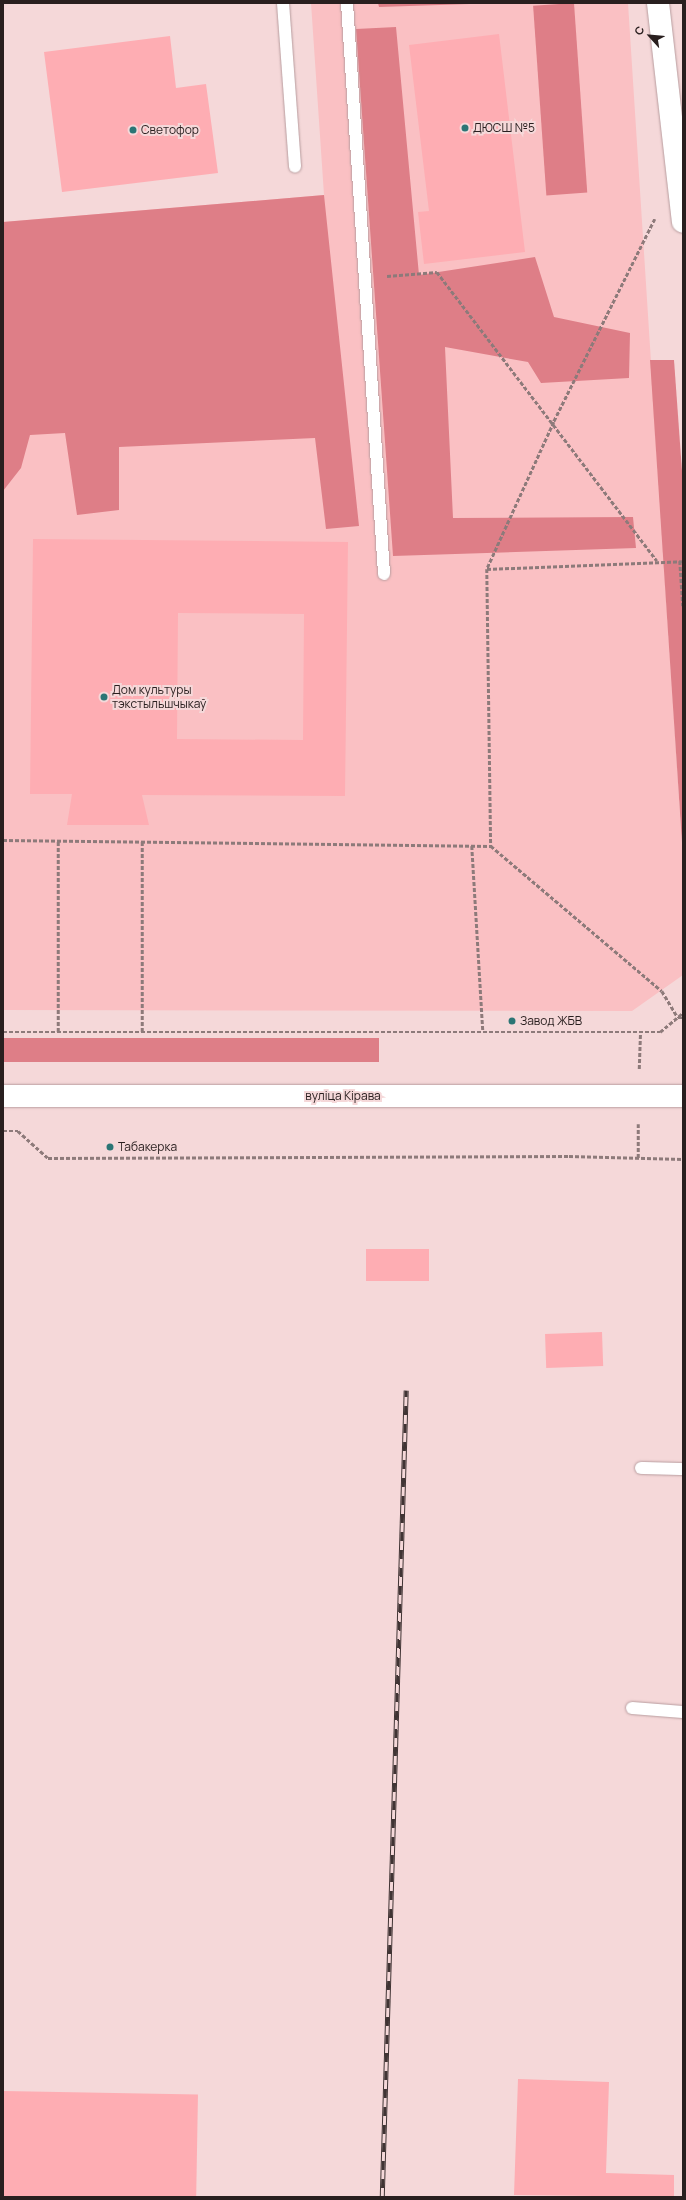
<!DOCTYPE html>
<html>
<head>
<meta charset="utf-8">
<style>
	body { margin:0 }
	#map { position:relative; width:686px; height:2200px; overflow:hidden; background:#f5d8d9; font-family:Manrope,sans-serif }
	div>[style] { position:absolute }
	.green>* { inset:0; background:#fac0c3 }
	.forest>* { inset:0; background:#de7e87; transform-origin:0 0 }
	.building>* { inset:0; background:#feadb3; transform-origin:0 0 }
	.path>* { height:2.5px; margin-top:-1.25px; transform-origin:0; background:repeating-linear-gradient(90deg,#8d7a7a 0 4px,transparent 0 6px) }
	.roads { filter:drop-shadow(0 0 1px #b89d9f) drop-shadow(0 0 1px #b89d9f) }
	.service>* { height:12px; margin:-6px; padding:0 6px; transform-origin:6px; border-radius:6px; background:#fff }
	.secondary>* { height:22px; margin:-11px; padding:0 11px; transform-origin:11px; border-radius:11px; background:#fff }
	.rail>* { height:4.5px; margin-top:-2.25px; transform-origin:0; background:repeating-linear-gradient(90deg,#f5d8d9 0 9px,#403434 0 18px); box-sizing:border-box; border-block:1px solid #403434 }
	.dots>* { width:11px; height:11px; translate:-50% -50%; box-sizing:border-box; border:2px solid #f5d8d9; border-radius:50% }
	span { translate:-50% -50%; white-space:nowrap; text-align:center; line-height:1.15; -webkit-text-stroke:4px #f5d8d9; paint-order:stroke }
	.poi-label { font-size:12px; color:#291f1f }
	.left { translate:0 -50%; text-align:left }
	.street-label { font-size:12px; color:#291f1f }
	.frame { position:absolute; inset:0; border:4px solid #291f1f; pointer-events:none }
	.north { position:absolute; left:630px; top:16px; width:40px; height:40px; -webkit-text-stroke:3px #f5d8d9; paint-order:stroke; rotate:297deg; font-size:11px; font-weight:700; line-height:16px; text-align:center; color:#291f1f }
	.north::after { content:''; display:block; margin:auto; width:14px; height:18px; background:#291f1f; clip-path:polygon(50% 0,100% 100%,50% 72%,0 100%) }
</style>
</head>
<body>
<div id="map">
	<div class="green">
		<div style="clip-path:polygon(311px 3px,628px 3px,683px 861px,683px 975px,632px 1011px,3px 1010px,3px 222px,324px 195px)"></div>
	</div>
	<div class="forest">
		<div style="clip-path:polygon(378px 3px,500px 3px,379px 7px)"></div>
		<div style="left:574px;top:3px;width:190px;height:41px;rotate:86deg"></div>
		<div style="clip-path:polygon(396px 27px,419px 275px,535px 257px,554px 317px,630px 333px,629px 378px,541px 383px,528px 362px,445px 347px,453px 518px,633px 517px,636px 548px,393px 556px,356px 29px)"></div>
		<div style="clip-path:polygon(324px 195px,359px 526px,326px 529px,315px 438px,119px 447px,119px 510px,77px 515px,65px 433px,30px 435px,21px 468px,3px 491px,3px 222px)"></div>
		<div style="clip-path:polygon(650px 360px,674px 360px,683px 485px,683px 858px)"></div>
		<div style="left:4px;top:1038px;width:375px;height:24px"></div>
	</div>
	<div class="building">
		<div style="clip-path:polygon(499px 34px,525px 252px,424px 264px,418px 212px,429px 211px,409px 45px)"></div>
		<div style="clip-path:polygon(170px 36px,176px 88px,206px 84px,218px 173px,62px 192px,44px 52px)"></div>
		<div style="clip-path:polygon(evenodd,33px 539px,348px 542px,345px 796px,142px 795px,149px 825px,67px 825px,72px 794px,30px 794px,33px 539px,178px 613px,304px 614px,303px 740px,177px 739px,178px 613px)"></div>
		<div style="left:366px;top:1249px;width:63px;height:32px"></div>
		<div style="left:602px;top:1332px;width:34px;height:57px;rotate:88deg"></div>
		<div style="clip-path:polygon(518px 2079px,609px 2082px,606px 2173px,674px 2175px,674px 2197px,514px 2195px)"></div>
		<div style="left:3px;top:2091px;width:195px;height:106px;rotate:1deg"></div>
	</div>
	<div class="path">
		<div style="left:655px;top:219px;width:227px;rotate:116.5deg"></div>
		<div style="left:554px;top:422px;width:162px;rotate:114.5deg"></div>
		<div style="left:487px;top:569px;width:277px;rotate:89.2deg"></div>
		<div style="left:491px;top:846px;width:224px;rotate:40.3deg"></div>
		<div style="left:662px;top:991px;width:31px;rotate:59deg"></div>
		<div style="left:678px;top:1018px;width:5px"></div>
		<div style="left:387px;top:276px;width:50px;rotate:-4.6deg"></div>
		<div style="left:437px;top:272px;width:363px;rotate:52.7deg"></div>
		<div style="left:680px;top:561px;width:45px;rotate:86.2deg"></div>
		<div style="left:487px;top:569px;width:196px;rotate:-2.3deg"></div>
		<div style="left:3px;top:840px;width:488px;rotate:0.7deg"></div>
		<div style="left:472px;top:846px;width:186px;rotate:86.6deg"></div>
		<div style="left:3px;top:1032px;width:657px"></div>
		<div style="left:660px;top:1032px;width:30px;rotate:-40deg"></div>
		<div style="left:58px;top:1032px;width:192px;rotate:-90deg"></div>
		<div style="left:142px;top:1032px;width:191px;rotate:-90deg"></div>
		<div style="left:639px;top:1069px;width:37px;rotate:-88deg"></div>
		<div style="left:3px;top:1131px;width:15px"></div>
		<div style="left:18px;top:1131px;width:40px;rotate:42deg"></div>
		<div style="left:48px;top:1158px;width:521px;rotate:-0.22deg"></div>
		<div style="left:569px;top:1156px;width:114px;rotate:1.5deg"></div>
		<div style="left:638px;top:1158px;width:34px;rotate:-90deg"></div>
	</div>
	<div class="roads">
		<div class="service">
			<div style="left:283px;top:3px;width:164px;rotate:85.8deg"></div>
			<div style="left:347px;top:3px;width:572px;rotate:86.29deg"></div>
			<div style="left:641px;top:1468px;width:42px;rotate:1.4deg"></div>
			<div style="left:632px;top:1708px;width:51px;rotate:4.5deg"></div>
		</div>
		<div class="secondary">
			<div style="left:658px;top:3px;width:220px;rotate:83.5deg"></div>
			<div style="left:3px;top:1096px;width:680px"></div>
		</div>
	</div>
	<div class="rail">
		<div style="left:382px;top:2197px;width:807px;rotate:-88.3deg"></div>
	</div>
	<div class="dots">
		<div style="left:465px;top:128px;background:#2b7575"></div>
		<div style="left:133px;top:130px;background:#2b7575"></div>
		<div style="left:104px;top:697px;background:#2b7575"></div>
		<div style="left:512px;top:1021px;background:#2b7575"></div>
		<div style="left:110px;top:1147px;background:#2b7575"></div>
	</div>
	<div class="poi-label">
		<span class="left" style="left:473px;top:128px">ДЮСШ №5</span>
		<span class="left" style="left:141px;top:130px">Светофор</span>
		<span class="left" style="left:112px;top:697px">Дом культуры<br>тэкстыльшчыкаў</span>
		<span class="left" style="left:520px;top:1021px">Завод ЖБВ</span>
		<span class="left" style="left:118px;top:1147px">Табакерка</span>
	</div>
	<div class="street-label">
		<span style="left:343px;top:1096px">вуліца Кірава</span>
	</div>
	<div class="frame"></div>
	<div class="north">С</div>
</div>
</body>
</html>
